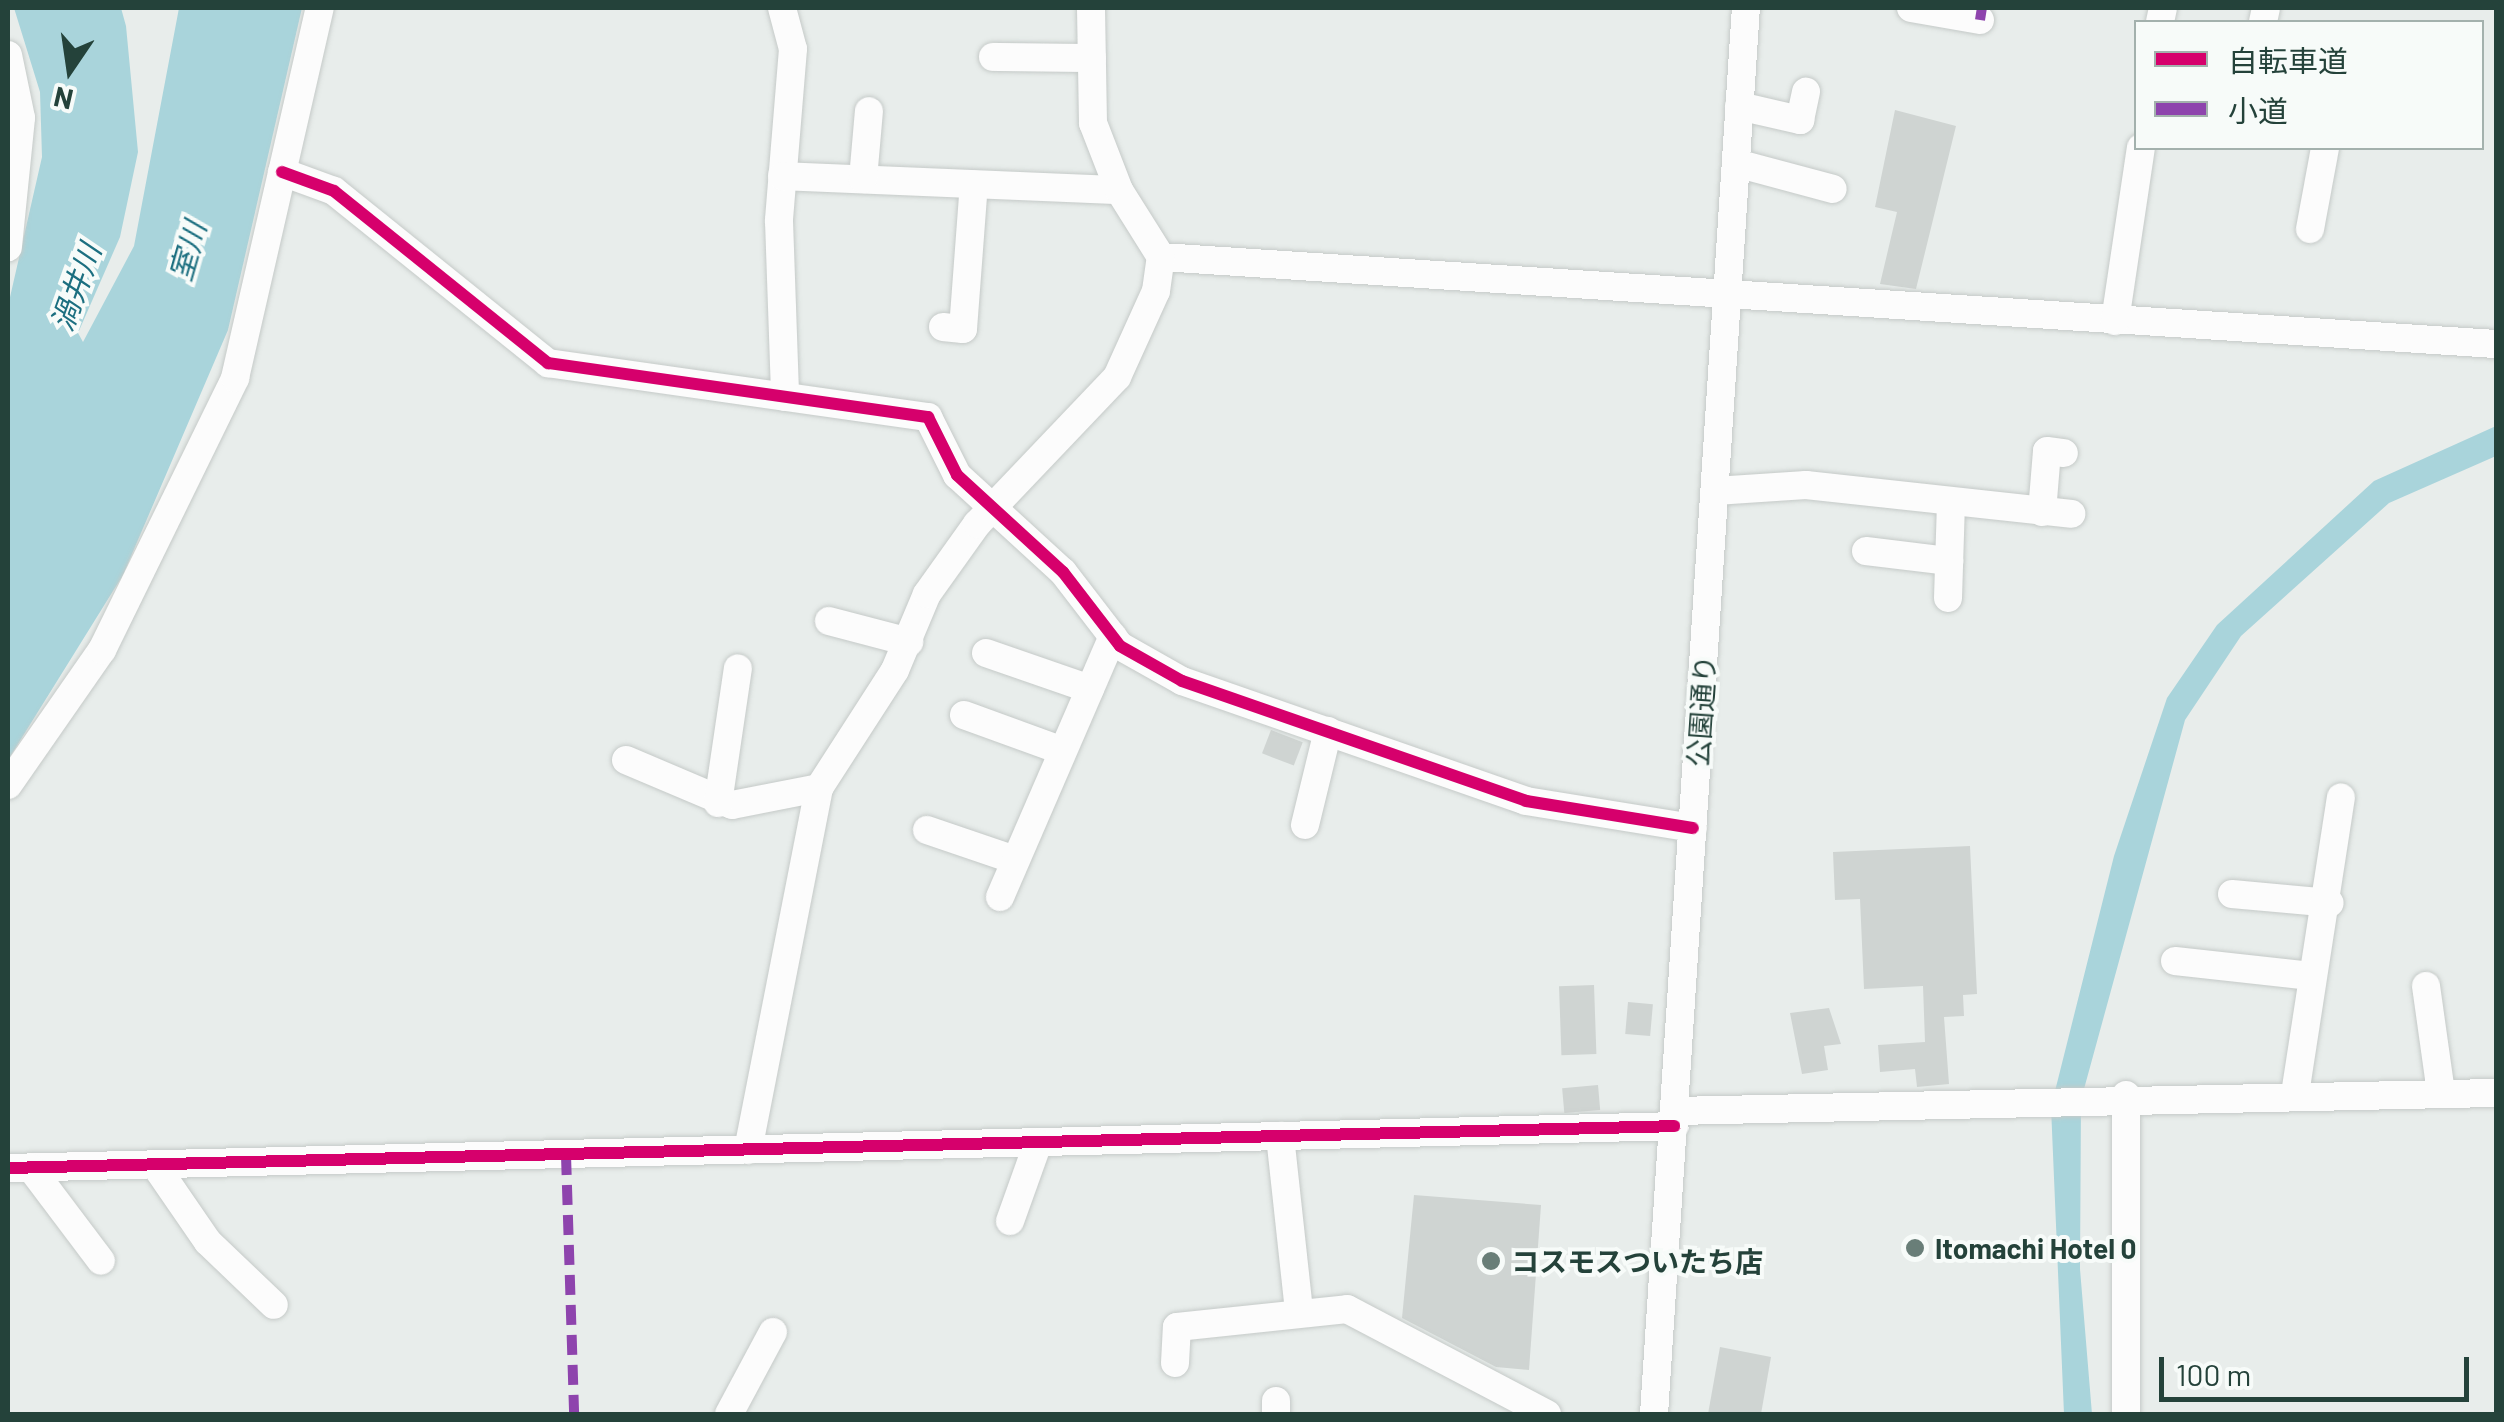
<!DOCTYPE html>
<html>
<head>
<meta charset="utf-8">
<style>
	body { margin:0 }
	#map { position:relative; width:2504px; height:1422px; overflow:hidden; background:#e8edeb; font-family:Barlow,"Noto Sans JP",sans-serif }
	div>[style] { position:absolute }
	.water>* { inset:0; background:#a9d4db }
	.building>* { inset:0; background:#cfd4d2; transform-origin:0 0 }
	.roads { filter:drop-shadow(0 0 2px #c5cac8) drop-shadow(0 0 2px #c5cac8) }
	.minor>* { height:28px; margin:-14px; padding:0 14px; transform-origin:14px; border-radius:14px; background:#fcfcfc }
	.quiet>* { height:10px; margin-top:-5px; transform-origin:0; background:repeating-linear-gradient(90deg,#8e44ad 0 20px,transparent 0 30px) }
	.cycleway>* { height:12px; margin:-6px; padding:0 6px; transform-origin:6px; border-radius:6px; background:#d6006c }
	.dots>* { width:28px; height:28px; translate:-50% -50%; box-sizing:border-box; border:5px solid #f7fbf9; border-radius:50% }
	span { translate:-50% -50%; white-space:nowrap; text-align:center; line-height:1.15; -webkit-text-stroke:8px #f7fbf9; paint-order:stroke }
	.street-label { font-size:28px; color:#24423a }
	.poi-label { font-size:28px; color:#24423a; font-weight:700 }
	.left { translate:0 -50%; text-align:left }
	.water-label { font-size:30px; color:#1c6f80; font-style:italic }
	.frame { position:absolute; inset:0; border:10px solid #24423a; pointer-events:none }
	.legend { position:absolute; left:2134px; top:20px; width:350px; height:130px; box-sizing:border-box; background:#f7fbf9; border:2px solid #a3b1ad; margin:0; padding:12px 18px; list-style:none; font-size:30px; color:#24423a }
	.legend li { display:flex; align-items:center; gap:20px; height:50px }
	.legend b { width:50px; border:2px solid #a3b1ad }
	.north { position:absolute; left:20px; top:20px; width:100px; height:100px; -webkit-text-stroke:8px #f7fbf9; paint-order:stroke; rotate:193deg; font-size:28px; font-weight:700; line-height:40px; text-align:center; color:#24423a }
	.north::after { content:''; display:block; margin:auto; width:35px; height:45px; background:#24423a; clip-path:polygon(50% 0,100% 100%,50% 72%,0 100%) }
	.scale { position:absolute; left:2159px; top:1357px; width:310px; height:45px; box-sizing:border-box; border:5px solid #24423a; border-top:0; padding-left:12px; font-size:30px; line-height:35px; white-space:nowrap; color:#24423a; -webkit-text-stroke:8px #f7fbf9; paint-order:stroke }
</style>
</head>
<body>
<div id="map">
	<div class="water">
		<div style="clip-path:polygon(14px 8px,121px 8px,126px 26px,138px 152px,120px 237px,78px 333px,83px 342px,134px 246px,179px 8px,302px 8px,228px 330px,123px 575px,8px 760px,8px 306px,42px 157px,40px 92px)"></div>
		<div style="clip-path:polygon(2496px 426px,2496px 456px,2389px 503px,2241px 636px,2185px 720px,2081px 1100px,2080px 1269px,2092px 1414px,2064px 1414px,2051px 1107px,2114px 856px,2167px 698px,2217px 625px,2374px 481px)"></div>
	</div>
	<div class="building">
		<div style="clip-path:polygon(1895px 110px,1956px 126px,1916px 289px,1880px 284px,1897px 212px,1875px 207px)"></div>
		<div style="left:1271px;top:730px;width:34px;height:25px;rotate:21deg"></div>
		<div style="clip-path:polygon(1970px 846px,1977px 994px,1963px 995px,1964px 1016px,1944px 1017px,1949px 1084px,1917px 1087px,1915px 1069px,1880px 1072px,1878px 1045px,1925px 1042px,1923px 986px,1864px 989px,1860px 899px,1835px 900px,1833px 852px)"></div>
		<div style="left:1594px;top:985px;width:69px;height:35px;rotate:88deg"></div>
		<div style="left:1628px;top:1002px;width:25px;height:32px;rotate:5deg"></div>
		<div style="clip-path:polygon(1829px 1008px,1841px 1044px,1824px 1046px,1828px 1070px,1802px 1074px,1790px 1013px)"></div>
		<div style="left:1598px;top:1085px;width:25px;height:36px;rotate:85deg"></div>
		<div style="clip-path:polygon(1414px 1195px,1541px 1205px,1529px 1370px,1496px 1367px,1402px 1318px)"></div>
		<div style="clip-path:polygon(1720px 1347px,1771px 1357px,1761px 1414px,1708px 1414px)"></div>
	</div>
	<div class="roads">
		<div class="minor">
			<div style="left:782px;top:8px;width:42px;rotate:75deg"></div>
			<div style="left:793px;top:49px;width:173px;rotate:94.7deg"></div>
			<div style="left:779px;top:221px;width:176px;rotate:88deg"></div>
			<div style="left:1911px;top:8px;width:70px;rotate:9.9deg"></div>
			<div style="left:2160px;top:22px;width:14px;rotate:-78deg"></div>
			<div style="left:2263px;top:22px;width:14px;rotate:-78deg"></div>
			<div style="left:8px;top:55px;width:64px;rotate:78.3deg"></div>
			<div style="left:21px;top:118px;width:130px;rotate:95.8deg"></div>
			<div style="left:993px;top:57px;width:99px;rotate:0.6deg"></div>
			<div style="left:1739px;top:106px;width:63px;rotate:12.9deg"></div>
			<div style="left:1800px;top:120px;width:29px;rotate:-78deg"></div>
			<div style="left:1736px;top:163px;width:100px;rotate:15deg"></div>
			<div style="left:282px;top:172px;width:55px;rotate:20.1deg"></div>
			<div style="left:334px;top:191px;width:275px;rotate:38.8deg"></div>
			<div style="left:548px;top:363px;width:384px;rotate:8.1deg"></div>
			<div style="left:928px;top:417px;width:65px;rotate:63.4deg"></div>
			<div style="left:957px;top:475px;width:144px;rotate:42.5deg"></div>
			<div style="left:1063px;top:572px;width:93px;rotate:52.4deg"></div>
			<div style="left:1120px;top:646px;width:71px;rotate:29.4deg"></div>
			<div style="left:1182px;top:681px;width:364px;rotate:19.2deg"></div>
			<div style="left:1526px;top:801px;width:169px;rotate:9.2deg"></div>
			<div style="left:782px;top:176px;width:337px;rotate:2.4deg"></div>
			<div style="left:863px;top:179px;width:68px;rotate:-85deg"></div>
			<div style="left:2310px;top:229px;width:82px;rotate:-79.5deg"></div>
			<div style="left:1161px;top:257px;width:1338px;rotate:3.73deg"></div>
			<div style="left:2115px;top:321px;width:175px;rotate:-81.5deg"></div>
			<div style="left:943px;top:327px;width:20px;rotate:6deg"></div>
			<div style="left:963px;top:329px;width:145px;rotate:-85.7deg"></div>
			<div style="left:1715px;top:491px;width:91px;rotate:-3.8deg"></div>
			<div style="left:1806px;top:485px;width:267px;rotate:6.2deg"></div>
			<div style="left:2042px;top:512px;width:61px;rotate:-85.3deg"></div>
			<div style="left:2047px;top:451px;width:17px;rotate:7deg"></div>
			<div style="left:1866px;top:551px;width:84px;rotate:6.9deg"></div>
			<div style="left:1948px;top:598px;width:95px;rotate:-88.2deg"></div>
			<div style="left:829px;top:621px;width:83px;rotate:14.7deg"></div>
			<div style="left:986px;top:653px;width:110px;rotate:19.1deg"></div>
			<div style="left:964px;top:715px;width:105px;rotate:20deg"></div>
			<div style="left:626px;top:760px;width:115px;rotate:23deg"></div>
			<div style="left:732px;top:805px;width:89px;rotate:-11.1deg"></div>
			<div style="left:8px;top:785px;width:165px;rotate:-55.2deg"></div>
			<div style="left:102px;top:650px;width:303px;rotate:-63.9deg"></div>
			<div style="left:235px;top:378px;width:380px;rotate:-77.1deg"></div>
			<div style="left:718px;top:803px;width:136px;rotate:-81.6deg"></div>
			<div style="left:1305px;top:825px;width:97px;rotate:-76.3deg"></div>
			<div style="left:927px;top:830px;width:93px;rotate:18.8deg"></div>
			<div style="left:2232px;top:894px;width:98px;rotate:5.2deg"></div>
			<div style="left:1000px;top:897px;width:284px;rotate:-66.6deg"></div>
			<div style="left:2175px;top:961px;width:137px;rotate:6.3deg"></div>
			<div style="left:2426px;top:986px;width:108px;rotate:82deg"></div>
			<div style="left:2295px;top:1094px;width:300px;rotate:-81.2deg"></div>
			<div style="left:2126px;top:1095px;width:319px;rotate:90deg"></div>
			<div style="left:1675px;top:1111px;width:821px;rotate:-1.26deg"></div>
			<div style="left:1280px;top:1136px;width:177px;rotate:83.8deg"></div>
			<div style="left:748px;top:1150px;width:369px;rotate:-78.9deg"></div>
			<div style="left:819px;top:788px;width:140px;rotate:-57.2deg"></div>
			<div style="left:895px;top:670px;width:82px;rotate:-67.2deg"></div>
			<div style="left:927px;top:594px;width:86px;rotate:-54.5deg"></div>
			<div style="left:977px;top:524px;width:203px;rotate:-46.4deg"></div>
			<div style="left:1117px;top:377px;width:94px;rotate:-65.6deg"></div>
			<div style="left:1156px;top:291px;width:34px;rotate:-82deg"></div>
			<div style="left:1161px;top:257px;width:79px;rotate:-122.1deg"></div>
			<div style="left:1119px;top:190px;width:72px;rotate:-111.2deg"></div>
			<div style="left:1093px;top:123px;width:115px;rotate:-91deg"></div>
			<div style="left:155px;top:1165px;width:93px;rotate:55.5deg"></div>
			<div style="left:208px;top:1242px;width:91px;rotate:43.7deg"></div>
			<div style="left:8px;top:1168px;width:1667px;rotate:-1.44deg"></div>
			<div style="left:31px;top:1168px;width:116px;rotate:53deg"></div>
			<div style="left:1010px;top:1221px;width:83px;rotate:-70.3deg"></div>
			<div style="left:1175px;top:1363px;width:36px;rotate:-87deg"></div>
			<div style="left:1177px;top:1327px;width:171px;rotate:-6deg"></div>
			<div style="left:1347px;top:1309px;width:226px;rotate:27.7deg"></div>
			<div style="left:1276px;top:1401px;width:13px;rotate:90deg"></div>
			<div style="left:729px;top:1414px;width:93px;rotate:-61.8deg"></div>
			<div style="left:1654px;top:1414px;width:1409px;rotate:-86.26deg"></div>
		</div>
	</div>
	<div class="quiet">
		<div style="left:1980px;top:20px;width:12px;rotate:-81deg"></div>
		<div style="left:566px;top:1155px;width:259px;rotate:88.2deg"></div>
	</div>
	<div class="cycleway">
		<div style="left:282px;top:172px;width:55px;rotate:20.1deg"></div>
		<div style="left:334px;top:191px;width:275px;rotate:38.8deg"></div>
		<div style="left:548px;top:363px;width:384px;rotate:8.1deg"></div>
		<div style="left:928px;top:417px;width:65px;rotate:63.4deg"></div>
		<div style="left:957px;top:475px;width:144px;rotate:42.5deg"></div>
		<div style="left:1063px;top:572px;width:93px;rotate:52.4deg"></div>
		<div style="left:1120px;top:646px;width:71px;rotate:29.4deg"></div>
		<div style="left:1182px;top:681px;width:364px;rotate:19.2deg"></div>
		<div style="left:1526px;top:801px;width:169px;rotate:9.2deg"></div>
		<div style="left:8px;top:1168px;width:1667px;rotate:-1.44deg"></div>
	</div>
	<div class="dots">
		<div style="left:1915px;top:1248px;background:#697e78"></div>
		<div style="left:1491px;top:1261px;background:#697e78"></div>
	</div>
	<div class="street-label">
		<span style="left:1701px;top:711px;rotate:-86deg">公園通り</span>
	</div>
	<div class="poi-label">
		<span class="left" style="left:1935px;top:1248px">Itomachi Hotel 0</span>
		<span class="left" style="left:1511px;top:1261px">コスモスついたち店</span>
	</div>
	<div class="water-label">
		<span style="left:187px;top:251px;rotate:-74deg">室川</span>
		<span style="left:75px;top:287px;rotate:-70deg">渦井川</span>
	</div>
	<div class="frame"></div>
	<ul class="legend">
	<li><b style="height:12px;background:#d6006c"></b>自転車道</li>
	<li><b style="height:12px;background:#8e44ad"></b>小道</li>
	</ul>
	<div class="north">N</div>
	<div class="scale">100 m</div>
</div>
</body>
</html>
